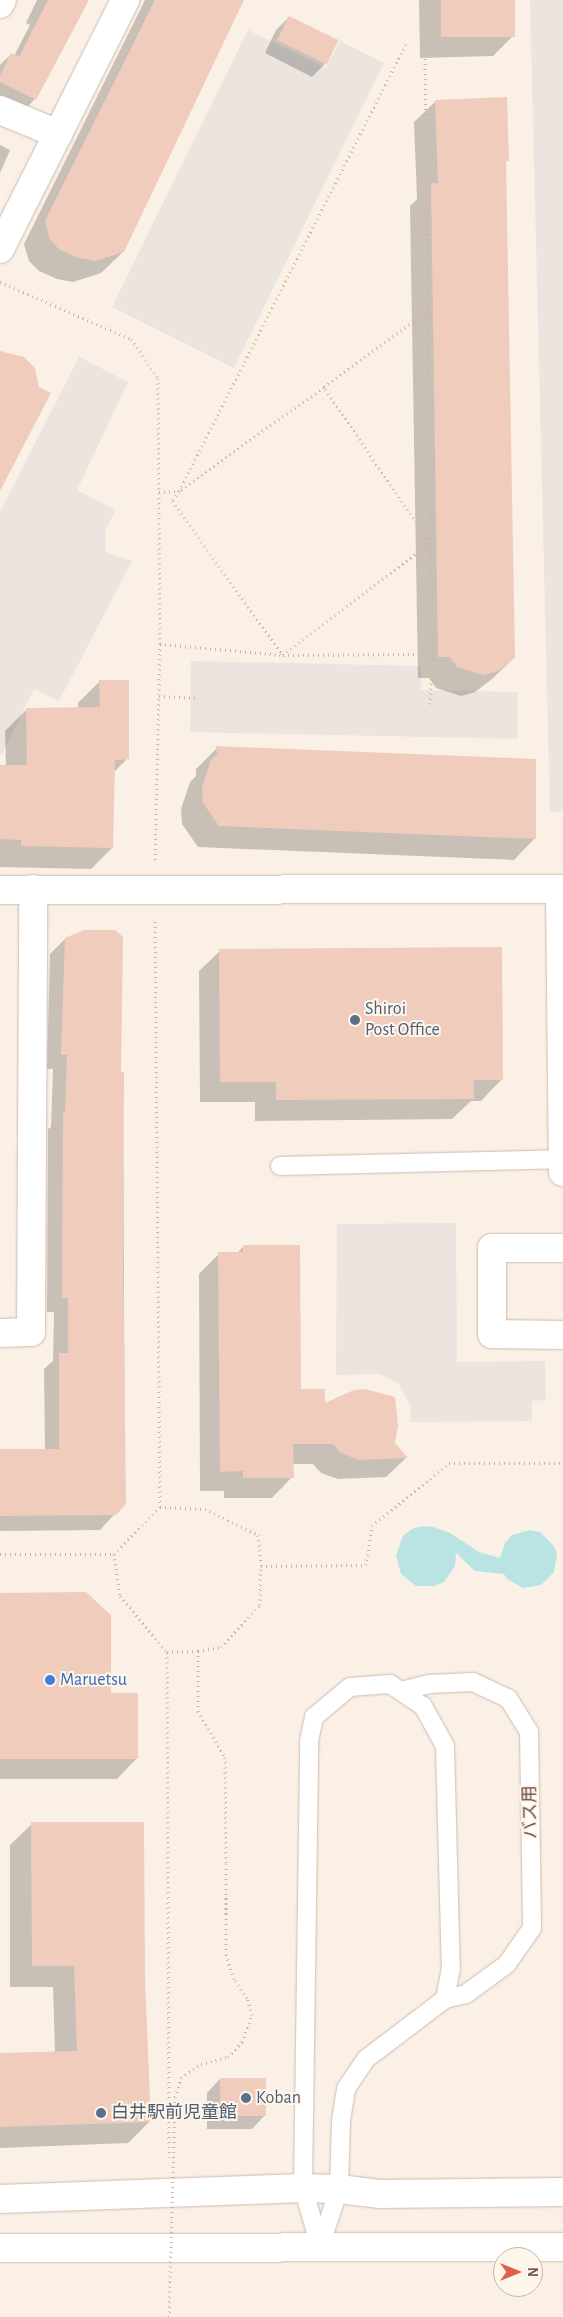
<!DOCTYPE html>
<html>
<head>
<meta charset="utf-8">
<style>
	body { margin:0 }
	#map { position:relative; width:563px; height:2317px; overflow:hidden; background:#fbf0e5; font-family:"Alegreya Sans","Noto Sans JP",sans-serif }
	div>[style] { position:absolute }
	.industrial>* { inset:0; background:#ebe4df }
	.water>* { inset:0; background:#bae3e4 }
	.shadow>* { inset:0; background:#0003 }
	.building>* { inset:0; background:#f0ccbd; transform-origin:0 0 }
	.path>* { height:3px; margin-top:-1.5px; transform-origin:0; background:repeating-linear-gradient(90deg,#d5afa1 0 1px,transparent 0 5px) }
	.roads { filter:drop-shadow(0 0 1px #cfb9af) drop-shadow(0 0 1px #cfb9af) }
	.service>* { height:18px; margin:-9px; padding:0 9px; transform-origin:9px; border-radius:9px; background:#fff }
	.minor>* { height:28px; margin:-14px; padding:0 14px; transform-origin:14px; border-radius:14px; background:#fff }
	.tertiary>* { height:28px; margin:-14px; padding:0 14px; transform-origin:14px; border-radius:14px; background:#fff }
	.path-bridge>* { height:3px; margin-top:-1.5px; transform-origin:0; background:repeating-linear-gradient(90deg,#d5afa1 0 1px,transparent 0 5px) }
	.dots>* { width:14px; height:14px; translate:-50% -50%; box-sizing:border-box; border:2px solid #fef5eb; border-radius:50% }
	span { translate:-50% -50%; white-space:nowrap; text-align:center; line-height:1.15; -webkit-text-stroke:4px #fef5eb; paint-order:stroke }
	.service-label { font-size:18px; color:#4e5e75 }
	.left { translate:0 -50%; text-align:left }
	.shop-label { font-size:18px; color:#366cbe }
	.street-label { font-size:18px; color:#73554b }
	.north { position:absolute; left:493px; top:2247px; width:50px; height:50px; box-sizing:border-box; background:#fef5eb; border:1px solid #c6b5ab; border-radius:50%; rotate:90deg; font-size:14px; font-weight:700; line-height:20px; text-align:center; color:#73554b }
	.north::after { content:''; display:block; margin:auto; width:18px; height:22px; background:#e15f4e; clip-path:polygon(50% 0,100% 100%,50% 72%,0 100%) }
</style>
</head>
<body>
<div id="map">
	<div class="industrial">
		<div style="clip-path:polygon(530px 0,563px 0,563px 811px,550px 812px)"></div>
		<div style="clip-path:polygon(248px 30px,326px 68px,340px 41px,384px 63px,234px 368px,112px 307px)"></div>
		<div style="clip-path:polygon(79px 357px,128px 382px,77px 490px,116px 510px,105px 531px,106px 552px,132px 561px,59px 701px,34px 689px,2px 754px,0 754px,0 512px)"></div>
		<div style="clip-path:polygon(191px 661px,421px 666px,421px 690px,518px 692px,517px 739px,190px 732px)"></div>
		<div style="clip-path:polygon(456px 1223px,457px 1362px,545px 1361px,546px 1400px,532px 1401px,532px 1421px,410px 1422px,411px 1407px,399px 1384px,380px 1374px,336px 1375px,337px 1224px)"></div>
	</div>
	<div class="water">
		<div style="clip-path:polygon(422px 1526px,433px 1527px,450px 1533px,479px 1552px,500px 1558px,505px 1543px,512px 1535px,530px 1530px,540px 1532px,554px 1546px,557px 1554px,554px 1572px,541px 1585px,523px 1588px,507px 1579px,504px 1574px,475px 1571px,456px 1553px,455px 1566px,444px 1582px,435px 1586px,416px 1586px,401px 1574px,396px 1555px,403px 1536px,412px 1529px)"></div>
	</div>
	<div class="shadow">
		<div style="clip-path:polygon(37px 0,86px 0,35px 99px,22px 112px,0 101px,0 65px,11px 54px,14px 56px,30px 25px,26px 23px)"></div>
		<div style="clip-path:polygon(145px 0,243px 0,123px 252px,101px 273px,73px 282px,57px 279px,39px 271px,29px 261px,24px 244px)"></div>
		<div style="clip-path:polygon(419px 0,513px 0,514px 35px,493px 56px,420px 58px)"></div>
		<div style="clip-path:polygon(289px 17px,336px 41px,325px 64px,312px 77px,265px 53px,276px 30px)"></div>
		<div style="clip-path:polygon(436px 101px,508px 160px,505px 163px,514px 658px,492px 679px,475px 692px,461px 696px,436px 688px,429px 678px,418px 678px,410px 206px,417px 199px,414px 122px)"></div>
		<div style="clip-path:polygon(0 145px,10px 150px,0 173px)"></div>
		<div style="clip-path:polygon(100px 681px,128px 758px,114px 772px,112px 848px,91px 869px,0 867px,0 766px,6px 766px,5px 731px,27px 709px,78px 708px,78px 703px)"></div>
		<div style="clip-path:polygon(217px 748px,535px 838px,514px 860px,198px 847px,182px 824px,181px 809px,190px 782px,196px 776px,196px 769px)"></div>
		<div style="clip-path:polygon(65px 939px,119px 1073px,123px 1074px,125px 1503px,100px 1530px,0 1531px,0 1450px,45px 1450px,44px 1369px,53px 1361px,54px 1312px,47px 1312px,48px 1129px,51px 1127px,53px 1069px,47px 1069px,50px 954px)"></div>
		<div style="clip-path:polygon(220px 951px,501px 1080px,481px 1101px,471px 1101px,452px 1119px,255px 1121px,255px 1102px,200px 1102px,199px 971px)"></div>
		<div style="clip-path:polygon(244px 1246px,300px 1390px,393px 1444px,406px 1458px,386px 1477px,338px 1479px,321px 1473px,313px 1464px,292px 1464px,292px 1477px,272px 1498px,224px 1498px,224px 1491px,200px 1491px,199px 1274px,219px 1254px,237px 1253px)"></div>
		<div style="clip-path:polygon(0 1595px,110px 1694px,137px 1758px,117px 1779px,0 1779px)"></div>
		<div style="clip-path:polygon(32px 1824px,144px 1979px,150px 2121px,128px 2143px,0 2148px,0 2055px,55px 2053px,53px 1987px,10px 1987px,10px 1845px)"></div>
		<div style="clip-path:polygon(220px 2079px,265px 2115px,252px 2129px,207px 2129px,207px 2093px)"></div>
	</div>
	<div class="building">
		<div style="clip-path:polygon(48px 0,89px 0,36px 100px,0 82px,0 76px,11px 53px,19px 57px)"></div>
		<div style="clip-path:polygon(155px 0,244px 0,124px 252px,95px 261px,79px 258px,60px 250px,50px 240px,45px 221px)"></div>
		<div style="left:441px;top:0;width:74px;height:37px"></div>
		<div style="left:289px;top:16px;width:55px;height:27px;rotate:26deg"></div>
		<div style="clip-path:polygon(507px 97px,509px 161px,506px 161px,515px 658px,498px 671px,483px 675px,457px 667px,450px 657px,438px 657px,431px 183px,438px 183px,435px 100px)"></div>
		<div style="clip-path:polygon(0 351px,24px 357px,35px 368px,39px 387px,51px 393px,0 491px)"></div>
		<div style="clip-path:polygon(99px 680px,129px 680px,129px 759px,115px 760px,113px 848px,21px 846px,21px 840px,0 839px,0 765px,27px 765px,26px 708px,100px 707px)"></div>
		<div style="clip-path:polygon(216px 746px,536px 759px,536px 839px,219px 826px,203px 803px,202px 787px,211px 760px,217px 755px)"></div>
		<div style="clip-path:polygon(84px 930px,115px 930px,123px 937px,121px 1072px,124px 1072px,123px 1258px,126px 1504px,116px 1515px,0 1516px,0 1449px,59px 1449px,59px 1353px,68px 1353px,68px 1298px,62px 1298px,63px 1113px,65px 1113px,67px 1055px,61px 1055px,65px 938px)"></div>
		<div style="clip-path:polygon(502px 947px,503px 1080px,474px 1080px,474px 1099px,276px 1100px,276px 1082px,220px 1082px,219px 949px)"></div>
		<div style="clip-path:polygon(243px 1245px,300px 1245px,301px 1389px,325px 1389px,325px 1403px,354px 1390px,365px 1389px,395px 1397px,398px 1426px,395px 1443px,408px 1458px,359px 1460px,341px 1453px,333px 1444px,293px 1444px,294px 1478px,243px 1478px,243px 1471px,220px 1472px,218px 1252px,243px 1252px)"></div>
		<div style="clip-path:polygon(86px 1592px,111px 1615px,111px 1693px,138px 1693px,138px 1759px,0 1759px,0 1593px)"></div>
		<div style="clip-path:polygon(31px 1822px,144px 1822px,145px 1979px,151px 2122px,0 2127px,0 2053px,77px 2051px,74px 1966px,32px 1966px)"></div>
		<div style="left:220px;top:2078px;width:46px;height:38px"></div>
	</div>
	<div class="path">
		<div style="left:0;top:282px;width:143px;rotate:23.5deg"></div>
		<div style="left:131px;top:339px;width:47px;rotate:55.3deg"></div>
		<div style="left:158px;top:378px;width:266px;rotate:89.6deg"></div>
		<div style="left:160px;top:644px;width:216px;rotate:91.3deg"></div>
		<div style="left:324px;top:387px;width:178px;rotate:144.4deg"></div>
		<div style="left:179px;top:491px;width:12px;rotate:125deg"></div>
		<div style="left:172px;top:501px;width:190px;rotate:54.2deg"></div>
		<div style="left:283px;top:655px;width:185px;rotate:-37.3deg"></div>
		<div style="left:430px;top:543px;width:189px;rotate:-124.2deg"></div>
		<div style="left:324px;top:387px;width:127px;rotate:-36.3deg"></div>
		<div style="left:159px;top:492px;width:20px;rotate:-3deg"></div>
		<div style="left:179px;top:491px;width:501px;rotate:-63.08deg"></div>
		<div style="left:160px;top:644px;width:123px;rotate:5.1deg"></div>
		<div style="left:283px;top:655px;width:149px;rotate:-0.4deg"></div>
		<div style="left:432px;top:654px;width:601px;rotate:-90.67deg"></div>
		<div style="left:159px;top:696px;width:40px;rotate:2.9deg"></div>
		<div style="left:430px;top:704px;width:50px;rotate:-87.7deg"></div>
		<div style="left:160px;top:1507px;width:45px;rotate:2.5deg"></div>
		<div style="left:205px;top:1509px;width:59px;rotate:26.1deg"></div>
		<div style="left:258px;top:1535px;width:31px;rotate:84deg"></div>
		<div style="left:261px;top:1566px;width:105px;rotate:-0.5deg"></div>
		<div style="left:366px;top:1565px;width:39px;rotate:-81deg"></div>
		<div style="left:372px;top:1526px;width:99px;rotate:-39.3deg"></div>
		<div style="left:449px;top:1463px;width:114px"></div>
		<div style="left:0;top:1554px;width:114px"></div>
		<div style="left:114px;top:1554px;width:66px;rotate:-45.6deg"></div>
		<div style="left:160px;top:1507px;width:588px;rotate:-90.49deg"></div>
		<div style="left:114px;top:1554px;width:42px;rotate:81.9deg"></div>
		<div style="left:120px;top:1596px;width:73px;rotate:50deg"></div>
		<div style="left:167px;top:1652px;width:505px;rotate:89.77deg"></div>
		<div style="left:198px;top:1651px;width:60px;rotate:90deg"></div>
		<div style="left:198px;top:1711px;width:53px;rotate:59.6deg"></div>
		<div style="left:225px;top:1757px;width:107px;rotate:89.5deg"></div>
		<div style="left:167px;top:1652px;width:31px;rotate:-2deg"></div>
		<div style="left:198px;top:1651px;width:23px;rotate:-10deg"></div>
		<div style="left:221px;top:1647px;width:57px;rotate:-47.1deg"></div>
		<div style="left:260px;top:1605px;width:39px;rotate:-89deg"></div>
	</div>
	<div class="roads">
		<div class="service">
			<div style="left:280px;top:1166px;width:283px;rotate:-1.4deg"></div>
			<div style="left:390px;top:1684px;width:40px;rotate:34deg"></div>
			<div style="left:423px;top:1706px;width:46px;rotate:61.2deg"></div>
			<div style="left:445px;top:1746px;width:222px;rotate:88.5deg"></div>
			<div style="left:451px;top:1968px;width:32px;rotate:101deg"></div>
			<div style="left:445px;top:1999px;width:99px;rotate:142.8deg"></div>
			<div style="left:366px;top:2059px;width:36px;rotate:124deg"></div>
			<div style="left:346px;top:2089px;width:32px;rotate:99deg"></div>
			<div style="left:341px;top:2121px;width:68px;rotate:91.7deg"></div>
			<div style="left:339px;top:2189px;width:60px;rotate:108.4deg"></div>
			<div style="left:320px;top:2246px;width:60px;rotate:-106.3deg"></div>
			<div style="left:303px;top:2188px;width:447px;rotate:-89.2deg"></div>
			<div style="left:309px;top:1741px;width:25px;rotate:-78deg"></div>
			<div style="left:314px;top:1717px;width:47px;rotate:-39.8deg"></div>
			<div style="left:350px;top:1687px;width:40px;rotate:-4.3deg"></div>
			<div style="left:401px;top:1691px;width:30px;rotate:-14deg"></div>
			<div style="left:430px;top:1684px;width:43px;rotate:-2.7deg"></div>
			<div style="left:473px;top:1682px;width:38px;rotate:25deg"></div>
			<div style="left:508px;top:1698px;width:40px;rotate:58deg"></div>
			<div style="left:529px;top:1732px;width:196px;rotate:89.1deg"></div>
			<div style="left:532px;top:1928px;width:44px;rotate:124.8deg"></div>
			<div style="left:507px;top:1964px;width:51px;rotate:143.8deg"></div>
			<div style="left:466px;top:1994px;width:22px;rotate:167deg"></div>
		</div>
		<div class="minor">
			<div style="left:0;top:4px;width:4px;rotate:-63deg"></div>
			<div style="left:0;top:110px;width:63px;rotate:22.5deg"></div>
			<div style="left:0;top:249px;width:279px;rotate:-63.3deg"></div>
			<div style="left:563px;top:1248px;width:71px;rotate:180deg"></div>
			<div style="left:492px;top:1248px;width:86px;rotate:90deg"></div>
			<div style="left:492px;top:1334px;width:71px;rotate:0.8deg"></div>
			<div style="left:0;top:1333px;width:31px;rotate:-2deg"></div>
			<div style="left:31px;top:1332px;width:443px;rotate:-89.7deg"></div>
		</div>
		<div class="tertiary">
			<div style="left:560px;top:889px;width:283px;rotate:89.4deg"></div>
			<div style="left:0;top:890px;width:563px;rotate:-0.1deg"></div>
			<div style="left:0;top:2199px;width:303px;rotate:-2.1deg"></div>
			<div style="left:303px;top:2188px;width:36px;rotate:2deg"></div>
			<div style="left:339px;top:2189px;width:40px;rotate:7.1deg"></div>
			<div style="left:379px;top:2194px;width:184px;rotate:-0.6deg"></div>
			<div style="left:0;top:2248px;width:563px;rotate:-0.1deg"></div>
		</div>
	</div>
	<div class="path-bridge">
		<div style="left:169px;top:2317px;width:220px;rotate:-88.4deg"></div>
		<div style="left:175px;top:2097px;width:20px;rotate:-72deg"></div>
		<div style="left:181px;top:2078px;width:24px;rotate:-35deg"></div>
		<div style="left:201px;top:2064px;width:28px;rotate:-15deg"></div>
		<div style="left:228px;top:2057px;width:21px;rotate:-47deg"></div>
		<div style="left:242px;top:2042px;width:29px;rotate:-70deg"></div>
		<div style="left:252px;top:2015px;width:18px;rotate:-106deg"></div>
		<div style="left:247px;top:1998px;width:23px;rotate:-124deg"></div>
		<div style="left:234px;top:1979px;width:26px;rotate:-108deg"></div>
		<div style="left:226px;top:1954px;width:90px;rotate:-90deg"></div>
	</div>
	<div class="dots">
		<div style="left:355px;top:1020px;background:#5c6f8a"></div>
		<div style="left:50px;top:1680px;background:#3f7fe0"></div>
		<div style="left:246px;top:2098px;background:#5c6f8a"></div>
		<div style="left:101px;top:2113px;background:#5c6f8a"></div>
	</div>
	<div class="service-label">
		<span class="left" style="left:365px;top:1020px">Shiroi<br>Post Office</span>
		<span class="left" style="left:256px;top:2098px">Koban</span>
		<span class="left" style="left:111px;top:2113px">白井駅前児童館</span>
	</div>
	<div class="shop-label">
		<span class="left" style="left:60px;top:1680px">Maruetsu</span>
	</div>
	<div class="street-label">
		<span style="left:531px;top:1812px;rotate:-91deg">バス用</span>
	</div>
	<div class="north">N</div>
</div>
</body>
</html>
